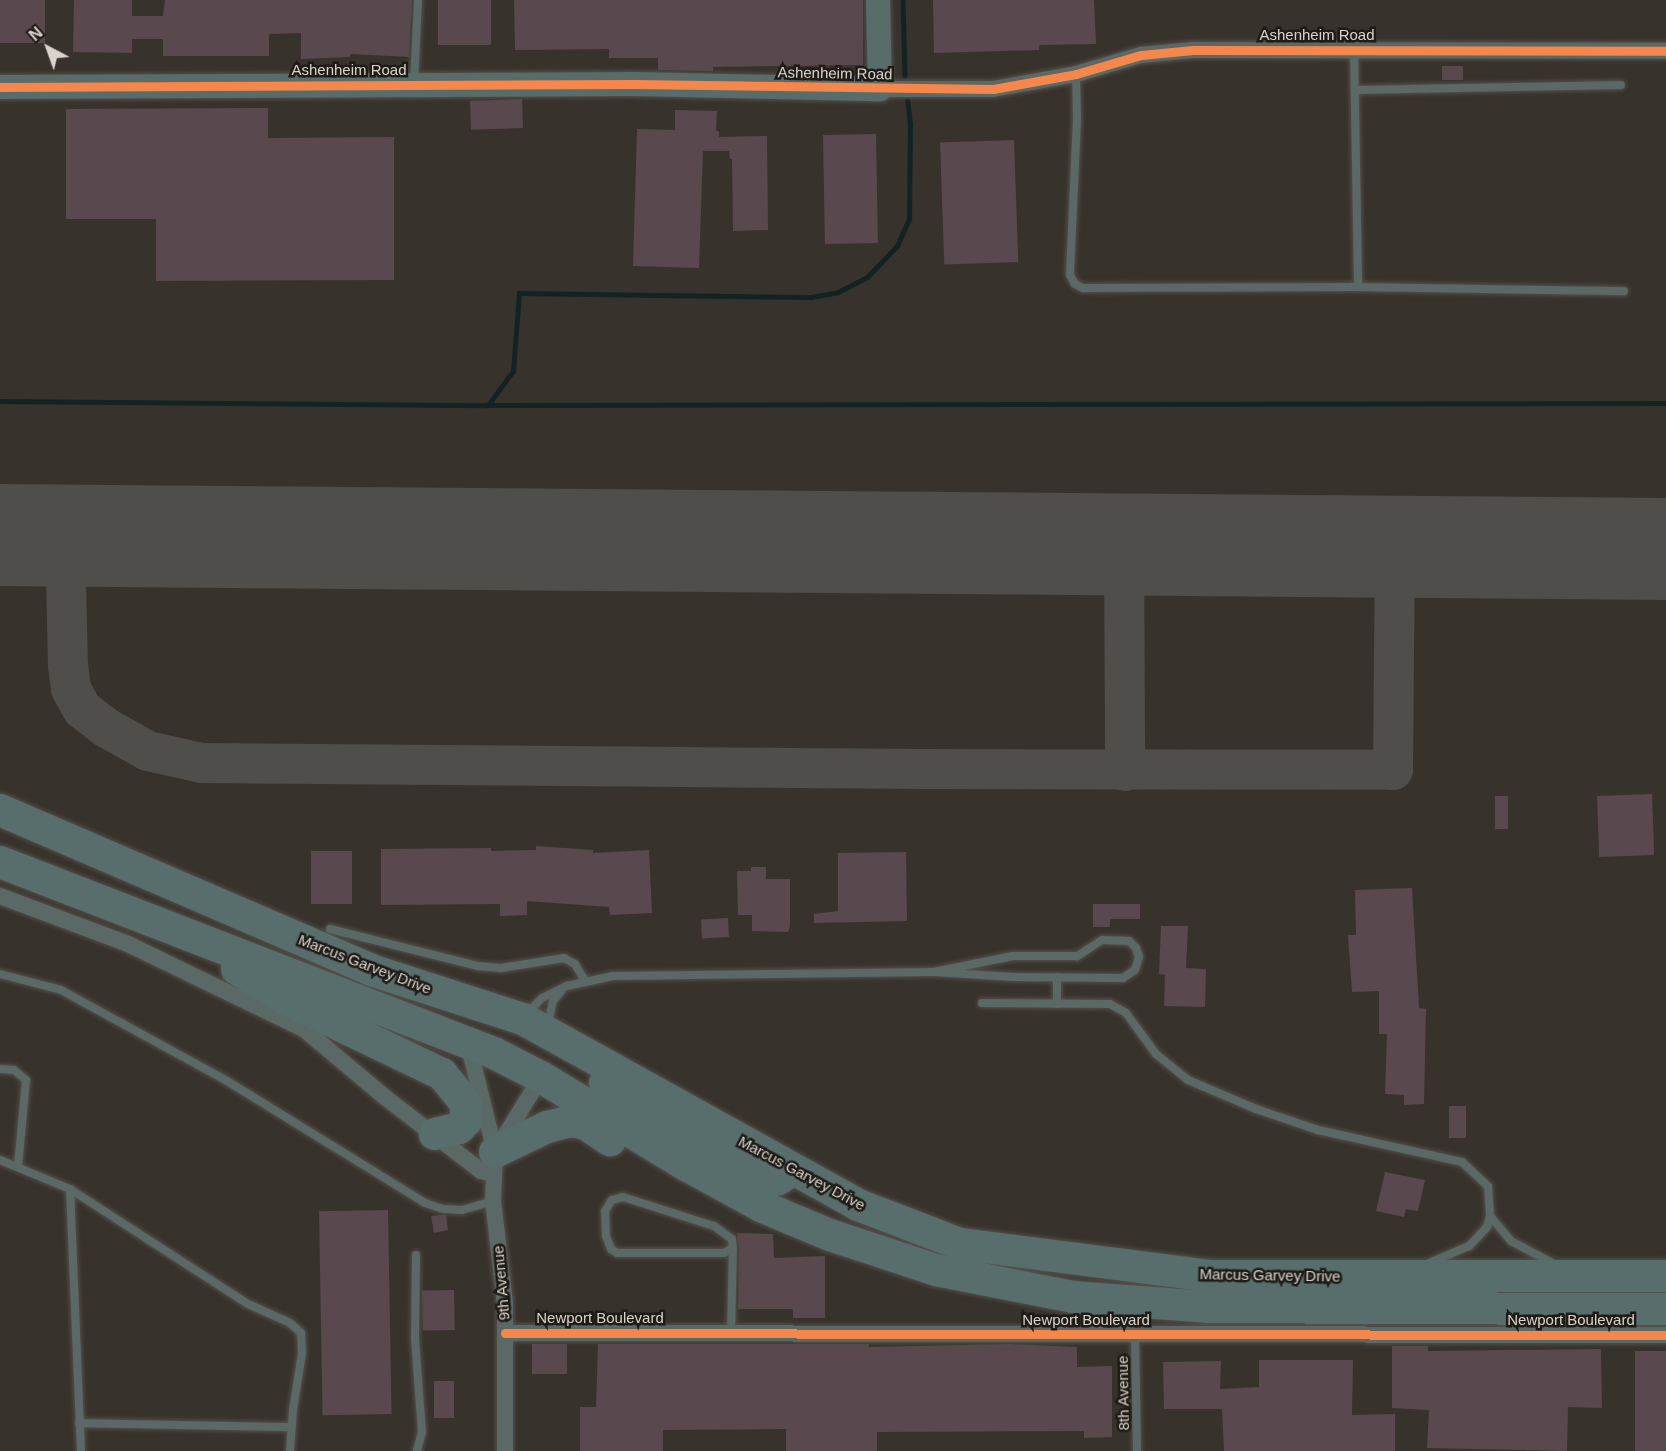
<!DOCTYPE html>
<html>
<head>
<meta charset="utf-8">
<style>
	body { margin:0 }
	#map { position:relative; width:1666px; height:1451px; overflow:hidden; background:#38322c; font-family:Arial,sans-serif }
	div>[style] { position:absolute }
	.stream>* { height:4.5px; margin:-2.25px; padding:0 2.25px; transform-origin:2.25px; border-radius:2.25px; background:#132324 }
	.taxiway>* { height:40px; margin:-20px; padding:0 20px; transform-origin:20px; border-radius:20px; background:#504e4a }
	.runway>* { height:102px; margin:-51px; padding:0 51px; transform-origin:51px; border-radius:51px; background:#504e4a }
	.building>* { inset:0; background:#59494f; transform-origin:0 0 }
	.roads { filter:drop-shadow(0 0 2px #544f4a) drop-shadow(0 0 2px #544f4a) }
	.lane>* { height:8px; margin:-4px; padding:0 4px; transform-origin:4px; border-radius:4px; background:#5a6866 }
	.street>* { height:16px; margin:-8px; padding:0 8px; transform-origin:8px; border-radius:8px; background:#5a6866 }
	.secondary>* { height:24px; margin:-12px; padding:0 12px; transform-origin:12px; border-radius:12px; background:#586c6a }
	.highway>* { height:32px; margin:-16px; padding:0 16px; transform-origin:16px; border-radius:16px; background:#576e6c }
	.cycleway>* { height:9px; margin:-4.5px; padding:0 4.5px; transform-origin:4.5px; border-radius:4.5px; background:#f5874c }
	span { translate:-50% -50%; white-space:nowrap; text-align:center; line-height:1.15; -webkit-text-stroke:5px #1f1b16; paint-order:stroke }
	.street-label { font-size:15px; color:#dad3cd }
	.north { position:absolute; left:18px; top:18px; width:60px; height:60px; -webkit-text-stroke:4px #1f1b16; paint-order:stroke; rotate:319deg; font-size:16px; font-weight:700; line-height:24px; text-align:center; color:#dad3cd }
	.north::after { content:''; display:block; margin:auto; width:21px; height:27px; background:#dad3cd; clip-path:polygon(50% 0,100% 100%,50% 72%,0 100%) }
</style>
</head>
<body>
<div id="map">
	<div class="stream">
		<div style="left:903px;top:0;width:76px;rotate:88.5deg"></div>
		<div style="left:0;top:401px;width:488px;rotate:0.5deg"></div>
		<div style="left:488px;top:405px;width:42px;rotate:-53.7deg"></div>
		<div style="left:513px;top:371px;width:78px;rotate:-85.6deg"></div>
		<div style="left:519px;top:293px;width:292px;rotate:0.8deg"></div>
		<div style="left:811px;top:297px;width:27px;rotate:-10deg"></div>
		<div style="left:838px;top:292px;width:33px;rotate:-27deg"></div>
		<div style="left:867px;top:277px;width:43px;rotate:-45.9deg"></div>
		<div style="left:897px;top:246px;width:30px;rotate:-66deg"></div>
		<div style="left:909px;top:219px;width:95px;rotate:-89.4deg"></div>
		<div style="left:910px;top:124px;width:24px;rotate:-97deg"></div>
		<div style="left:488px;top:405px;width:1178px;rotate:-0.1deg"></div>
	</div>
	<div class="taxiway">
		<div style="left:65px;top:536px;width:129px;rotate:88.7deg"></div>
		<div style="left:68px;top:665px;width:24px;rotate:83deg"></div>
		<div style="left:71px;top:689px;width:23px;rotate:61deg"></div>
		<div style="left:82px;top:709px;width:29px;rotate:38deg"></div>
		<div style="left:105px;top:727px;width:49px;rotate:29.2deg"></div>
		<div style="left:148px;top:751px;width:55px;rotate:12.5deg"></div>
		<div style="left:202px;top:763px;width:722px;rotate:0.48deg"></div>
		<div style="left:924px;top:769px;width:469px;rotate:0.1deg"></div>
		<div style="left:1393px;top:770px;width:223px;rotate:-89.5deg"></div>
		<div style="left:1124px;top:544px;width:227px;rotate:89.7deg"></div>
	</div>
	<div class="runway">
		<div style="left:0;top:535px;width:1666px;rotate:0.48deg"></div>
	</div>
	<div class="building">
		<div style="left:0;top:0;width:45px;height:43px"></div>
		<div style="clip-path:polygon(74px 0,132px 0,132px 16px,163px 16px,165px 0,412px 0,409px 57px,350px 54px,350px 57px,301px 59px,301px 33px,269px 34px,269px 56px,163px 56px,163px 39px,132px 39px,132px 53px,73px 52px)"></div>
		<div style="left:438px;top:0;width:53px;height:45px"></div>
		<div style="clip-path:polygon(514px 0,863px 0,863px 65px,713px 67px,713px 71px,658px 70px,658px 58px,609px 58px,609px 49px,515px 50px)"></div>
		<div style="clip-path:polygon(933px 0,1094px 0,1096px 44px,1039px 45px,1039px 50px,934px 53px)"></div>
		<div style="left:1463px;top:66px;width:14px;height:21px;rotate:90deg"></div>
		<div style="left:522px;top:99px;width:29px;height:52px;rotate:88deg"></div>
		<div style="clip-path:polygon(268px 108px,268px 138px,394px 137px,394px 280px,156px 281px,156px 219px,66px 219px,66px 109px)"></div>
		<div style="clip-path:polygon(675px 110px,717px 111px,716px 131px,719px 131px,719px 137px,767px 136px,768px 230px,733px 231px,732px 159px,730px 159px,729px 151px,703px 151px,699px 268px,633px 266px,637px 129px,675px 130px)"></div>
		<div style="left:876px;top:134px;width:109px;height:53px;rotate:89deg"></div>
		<div style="left:1014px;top:140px;width:122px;height:74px;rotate:88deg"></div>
		<div style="left:1652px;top:794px;width:61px;height:55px;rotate:88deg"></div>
		<div style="left:1495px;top:796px;width:13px;height:33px"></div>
		<div style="clip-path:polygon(536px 846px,593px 850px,593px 853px,649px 850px,652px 913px,610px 915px,609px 907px,527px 901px,527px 915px,500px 916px,500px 904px,381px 905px,381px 849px,491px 848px,491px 851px,536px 850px)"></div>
		<div style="left:311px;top:851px;width:41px;height:53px"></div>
		<div style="clip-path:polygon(906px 852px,907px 921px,814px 923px,814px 914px,838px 911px,838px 853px)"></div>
		<div style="clip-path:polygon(751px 867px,766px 867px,766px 879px,790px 879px,790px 926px,788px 932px,752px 931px,752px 915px,738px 915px,737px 871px,751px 871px)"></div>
		<div style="clip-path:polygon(1412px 888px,1419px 1008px,1426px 1009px,1424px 1104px,1404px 1105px,1404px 1095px,1385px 1094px,1387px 1034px,1379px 1034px,1379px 991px,1352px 992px,1348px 935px,1356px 935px,1355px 890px)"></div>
		<div style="clip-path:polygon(1093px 904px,1140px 904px,1140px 919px,1110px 919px,1110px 927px,1093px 927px)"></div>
		<div style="left:728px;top:918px;width:19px;height:27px;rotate:87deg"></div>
		<div style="clip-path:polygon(1161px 926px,1188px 926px,1186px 968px,1206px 969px,1205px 1007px,1164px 1006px,1165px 975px,1159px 974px)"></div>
		<div style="left:1449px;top:1106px;width:17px;height:32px"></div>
		<div style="clip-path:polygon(1385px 1172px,1425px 1180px,1418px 1211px,1406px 1209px,1404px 1217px,1376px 1211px)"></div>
		<div style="left:388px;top:1210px;width:204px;height:69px;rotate:89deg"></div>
		<div style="clip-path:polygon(441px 1215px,446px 1215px,448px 1230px,434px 1233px,431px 1216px)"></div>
		<div style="clip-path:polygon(737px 1233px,773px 1234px,774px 1258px,825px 1256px,825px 1318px,793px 1318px,793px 1309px,738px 1309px,739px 1248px)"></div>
		<div style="left:454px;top:1290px;width:40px;height:32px;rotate:89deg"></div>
		<div style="left:532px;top:1344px;width:35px;height:30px"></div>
		<div style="clip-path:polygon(598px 1344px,869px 1344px,869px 1347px,1009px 1344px,1077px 1347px,1077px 1367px,1112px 1366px,1112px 1437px,1084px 1438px,1084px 1431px,877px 1432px,877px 1451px,786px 1451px,786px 1429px,663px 1430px,663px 1451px,580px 1451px,580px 1407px,596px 1407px)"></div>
		<div style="clip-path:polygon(1392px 1346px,1428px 1346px,1428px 1351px,1601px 1349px,1602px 1408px,1568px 1407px,1567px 1451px,1427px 1448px,1429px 1410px,1392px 1408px)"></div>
		<div style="left:1635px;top:1351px;width:31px;height:100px"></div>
		<div style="clip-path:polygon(1259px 1360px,1353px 1360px,1352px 1415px,1395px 1414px,1395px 1451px,1224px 1451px,1222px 1409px,1164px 1409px,1163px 1362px,1221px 1361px,1220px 1389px,1259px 1387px)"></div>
		<div style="left:454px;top:1381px;width:37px;height:20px;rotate:90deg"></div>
	</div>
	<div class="roads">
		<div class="lane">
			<div style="left:1354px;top:50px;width:237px;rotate:89deg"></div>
			<div style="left:1076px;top:74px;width:45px;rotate:88.7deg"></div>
			<div style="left:1077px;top:119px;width:156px;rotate:92.6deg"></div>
			<div style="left:1070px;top:275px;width:10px;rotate:61deg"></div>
			<div style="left:1075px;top:284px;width:9px;rotate:27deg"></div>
			<div style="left:1083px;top:288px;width:275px;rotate:-0.2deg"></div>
			<div style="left:1358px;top:287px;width:266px;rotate:0.9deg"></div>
			<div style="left:414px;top:82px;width:82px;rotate:-87.2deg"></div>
			<div style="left:1356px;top:90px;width:265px;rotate:-1.1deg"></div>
			<div style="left:330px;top:929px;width:153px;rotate:14deg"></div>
			<div style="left:478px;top:966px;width:23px;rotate:5deg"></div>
			<div style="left:501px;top:968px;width:64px;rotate:-9deg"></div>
			<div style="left:564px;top:958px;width:13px;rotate:29deg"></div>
			<div style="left:575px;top:964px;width:21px;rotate:59deg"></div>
			<div style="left:0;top:974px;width:63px;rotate:14.7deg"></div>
			<div style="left:61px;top:990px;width:189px;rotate:28.7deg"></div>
			<div style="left:227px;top:1081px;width:233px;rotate:31.6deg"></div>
			<div style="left:425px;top:1203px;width:20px;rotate:18deg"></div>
			<div style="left:444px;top:1209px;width:18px;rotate:3deg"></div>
			<div style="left:462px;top:1210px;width:32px;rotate:-16deg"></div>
			<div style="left:982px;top:1003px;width:128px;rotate:0.4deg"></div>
			<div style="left:1110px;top:1004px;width:18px;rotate:29deg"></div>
			<div style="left:1126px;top:1013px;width:51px;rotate:53.8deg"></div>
			<div style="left:1156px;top:1054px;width:41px;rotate:39.1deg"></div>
			<div style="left:1188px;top:1080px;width:74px;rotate:23.1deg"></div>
			<div style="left:1256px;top:1109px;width:65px;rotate:18.7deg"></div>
			<div style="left:1318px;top:1130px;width:148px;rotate:12.5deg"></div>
			<div style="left:1462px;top:1162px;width:35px;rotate:43deg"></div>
			<div style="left:1488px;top:1186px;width:30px;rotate:86deg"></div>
			<div style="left:1490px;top:1216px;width:11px;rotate:105deg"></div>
			<div style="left:1487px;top:1227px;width:26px;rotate:133deg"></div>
			<div style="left:1469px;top:1246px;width:49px;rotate:157.1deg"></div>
			<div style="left:1057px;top:1004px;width:27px;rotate:-90deg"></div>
			<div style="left:526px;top:1015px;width:23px;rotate:-47deg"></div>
			<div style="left:542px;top:998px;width:28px;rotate:-26deg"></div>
			<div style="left:567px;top:986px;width:47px;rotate:-12.3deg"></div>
			<div style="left:613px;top:976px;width:321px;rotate:-0.7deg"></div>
			<div style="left:934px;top:972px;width:79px;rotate:3.6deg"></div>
			<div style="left:1013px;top:977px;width:110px;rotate:0.5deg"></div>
			<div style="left:1123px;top:978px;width:14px;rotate:-34deg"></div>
			<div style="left:1135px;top:970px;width:14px;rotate:-73deg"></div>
			<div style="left:1139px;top:957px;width:9px;rotate:-108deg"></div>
			<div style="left:1136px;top:948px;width:10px;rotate:-135deg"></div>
			<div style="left:1129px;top:941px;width:27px;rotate:-178deg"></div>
			<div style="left:1102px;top:940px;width:30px;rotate:147deg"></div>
			<div style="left:1077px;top:956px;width:64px;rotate:180deg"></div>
			<div style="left:1013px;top:956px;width:81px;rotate:168.6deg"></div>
			<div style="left:548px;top:1024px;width:24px;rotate:-78deg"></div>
			<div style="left:553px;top:1001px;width:14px;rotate:-51deg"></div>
			<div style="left:0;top:1069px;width:14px;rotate:4deg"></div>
			<div style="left:14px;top:1070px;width:16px;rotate:40deg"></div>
			<div style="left:26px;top:1080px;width:87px;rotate:95.3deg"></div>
			<div style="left:0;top:1160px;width:76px;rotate:22.5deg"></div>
			<div style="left:70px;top:1189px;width:212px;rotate:32.9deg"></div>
			<div style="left:248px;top:1304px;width:46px;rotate:24.3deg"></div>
			<div style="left:290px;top:1323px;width:15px;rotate:42deg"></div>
			<div style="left:301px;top:1333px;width:20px;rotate:87deg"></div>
			<div style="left:302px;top:1353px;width:58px;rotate:99deg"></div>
			<div style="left:293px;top:1410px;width:41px;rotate:94.2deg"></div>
			<div style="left:70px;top:1189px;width:262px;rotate:87.6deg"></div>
			<div style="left:1490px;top:1216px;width:33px;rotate:50deg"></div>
			<div style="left:1511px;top:1241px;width:51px;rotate:28.1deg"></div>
			<div style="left:416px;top:1255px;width:84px;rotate:90.7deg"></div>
			<div style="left:415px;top:1339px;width:93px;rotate:85.7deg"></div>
			<div style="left:422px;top:1432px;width:20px;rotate:105deg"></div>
			<div style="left:731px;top:1334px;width:86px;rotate:-88.7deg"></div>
			<div style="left:733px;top:1248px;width:10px;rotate:151deg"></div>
			<div style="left:724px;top:1253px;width:107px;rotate:180deg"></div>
			<div style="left:617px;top:1253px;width:7px;rotate:-146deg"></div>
			<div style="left:611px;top:1249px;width:14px;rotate:-111deg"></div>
			<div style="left:606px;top:1236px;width:25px;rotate:-92deg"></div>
			<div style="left:605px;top:1211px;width:13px;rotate:-58deg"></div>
			<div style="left:612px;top:1200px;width:11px;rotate:-15deg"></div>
			<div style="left:623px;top:1197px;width:96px;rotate:17.7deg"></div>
			<div style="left:714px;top:1226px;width:22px;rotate:36deg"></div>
			<div style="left:732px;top:1239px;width:9px;rotate:84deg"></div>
			<div style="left:1135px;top:1335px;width:116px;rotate:89deg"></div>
			<div style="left:79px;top:1423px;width:212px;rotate:1.1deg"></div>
		</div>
		<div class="street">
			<div style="left:880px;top:89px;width:113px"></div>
			<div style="left:993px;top:89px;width:84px;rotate:-10.2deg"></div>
			<div style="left:1076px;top:74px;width:68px;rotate:-16.3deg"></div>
			<div style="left:1141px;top:55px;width:52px;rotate:-5.5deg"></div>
			<div style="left:1193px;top:50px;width:473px;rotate:0.1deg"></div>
			<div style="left:0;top:896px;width:134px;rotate:20.5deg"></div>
			<div style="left:126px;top:943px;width:199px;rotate:25.9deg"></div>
			<div style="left:305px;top:1030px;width:106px;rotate:40deg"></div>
			<div style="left:386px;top:1098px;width:120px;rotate:37.5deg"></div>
			<div style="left:481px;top:1171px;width:13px;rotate:13deg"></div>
			<div style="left:468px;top:1043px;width:112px;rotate:76.1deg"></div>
			<div style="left:495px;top:1152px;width:49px;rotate:92.3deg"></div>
			<div style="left:493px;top:1201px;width:103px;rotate:83.3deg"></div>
			<div style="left:505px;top:1303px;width:148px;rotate:90deg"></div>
			<div style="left:499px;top:1146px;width:81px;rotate:-58.7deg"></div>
			<div style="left:505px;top:1333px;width:1161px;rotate:0.1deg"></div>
		</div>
		<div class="secondary">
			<div style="left:0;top:87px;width:634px;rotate:-0.27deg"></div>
			<div style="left:634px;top:84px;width:246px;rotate:1.2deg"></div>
			<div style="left:880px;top:89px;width:89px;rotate:-91.3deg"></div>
		</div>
		<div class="highway">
			<div style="left:0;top:810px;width:404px;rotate:23.3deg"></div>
			<div style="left:371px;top:970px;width:160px;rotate:17.9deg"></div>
			<div style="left:523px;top:1019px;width:383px;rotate:29deg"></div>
			<div style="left:858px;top:1205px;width:109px;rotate:20.9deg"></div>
			<div style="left:960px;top:1244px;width:251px;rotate:7.3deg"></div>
			<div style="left:1209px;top:1276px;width:457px"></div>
			<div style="left:0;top:862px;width:530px;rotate:21.14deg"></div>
			<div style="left:494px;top:1053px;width:53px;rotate:27.1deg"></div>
			<div style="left:541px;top:1077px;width:170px;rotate:31.3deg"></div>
			<div style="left:686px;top:1165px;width:88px;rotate:28.6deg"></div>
			<div style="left:763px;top:1207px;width:73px;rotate:22.7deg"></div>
			<div style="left:830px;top:1235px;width:112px;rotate:18.3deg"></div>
			<div style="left:936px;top:1270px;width:140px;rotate:11.1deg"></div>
			<div style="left:1073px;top:1297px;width:135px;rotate:4.2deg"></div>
			<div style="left:1208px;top:1307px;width:458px;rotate:0.3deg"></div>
			<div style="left:237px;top:969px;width:50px;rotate:32.7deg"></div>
			<div style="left:279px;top:996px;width:181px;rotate:25.6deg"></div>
			<div style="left:442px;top:1074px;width:38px;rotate:51deg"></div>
			<div style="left:466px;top:1104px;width:17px;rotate:90deg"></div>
			<div style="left:466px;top:1121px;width:10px;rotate:135deg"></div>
			<div style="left:459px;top:1128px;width:25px;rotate:166deg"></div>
			<div style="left:605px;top:1083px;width:92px;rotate:33.9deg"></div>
			<div style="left:681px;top:1134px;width:98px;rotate:29.5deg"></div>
			<div style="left:766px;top:1182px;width:13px;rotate:-13deg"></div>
			<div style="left:779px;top:1179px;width:16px;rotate:-35deg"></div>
			<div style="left:495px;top:1152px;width:58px;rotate:-25.7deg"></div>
			<div style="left:547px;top:1127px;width:25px;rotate:-14deg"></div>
			<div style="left:571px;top:1121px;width:15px;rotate:11deg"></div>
			<div style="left:586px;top:1124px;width:29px;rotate:34deg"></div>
		</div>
	</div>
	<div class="cycleway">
		<div style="left:0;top:87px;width:634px;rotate:-0.27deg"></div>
		<div style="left:634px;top:84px;width:359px;rotate:0.8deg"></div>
		<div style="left:993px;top:89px;width:84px;rotate:-10.2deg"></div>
		<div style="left:1076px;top:74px;width:68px;rotate:-16.3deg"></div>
		<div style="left:1141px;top:55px;width:52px;rotate:-5.5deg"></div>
		<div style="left:1193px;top:50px;width:473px;rotate:0.1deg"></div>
		<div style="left:505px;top:1333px;width:1161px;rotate:0.1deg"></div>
	</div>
	<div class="street-label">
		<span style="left:1317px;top:35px">Ashenheim Road</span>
		<span style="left:349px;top:70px">Ashenheim Road</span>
		<span style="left:835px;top:73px;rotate:1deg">Ashenheim Road</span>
		<span style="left:365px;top:964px;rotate:21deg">Marcus Garvey Drive</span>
		<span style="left:802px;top:1173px;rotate:28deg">Marcus Garvey Drive</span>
		<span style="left:1270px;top:1275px;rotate:1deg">Marcus Garvey Drive</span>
		<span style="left:501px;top:1283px;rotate:-95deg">9th Avenue</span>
		<span style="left:600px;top:1318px">Newport Boulevard</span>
		<span style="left:1086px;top:1320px">Newport Boulevard</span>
		<span style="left:1571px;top:1320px">Newport Boulevard</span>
		<span style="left:1123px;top:1393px;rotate:-91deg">8th Avenue</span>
	</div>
	<div class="north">N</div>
</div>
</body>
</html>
